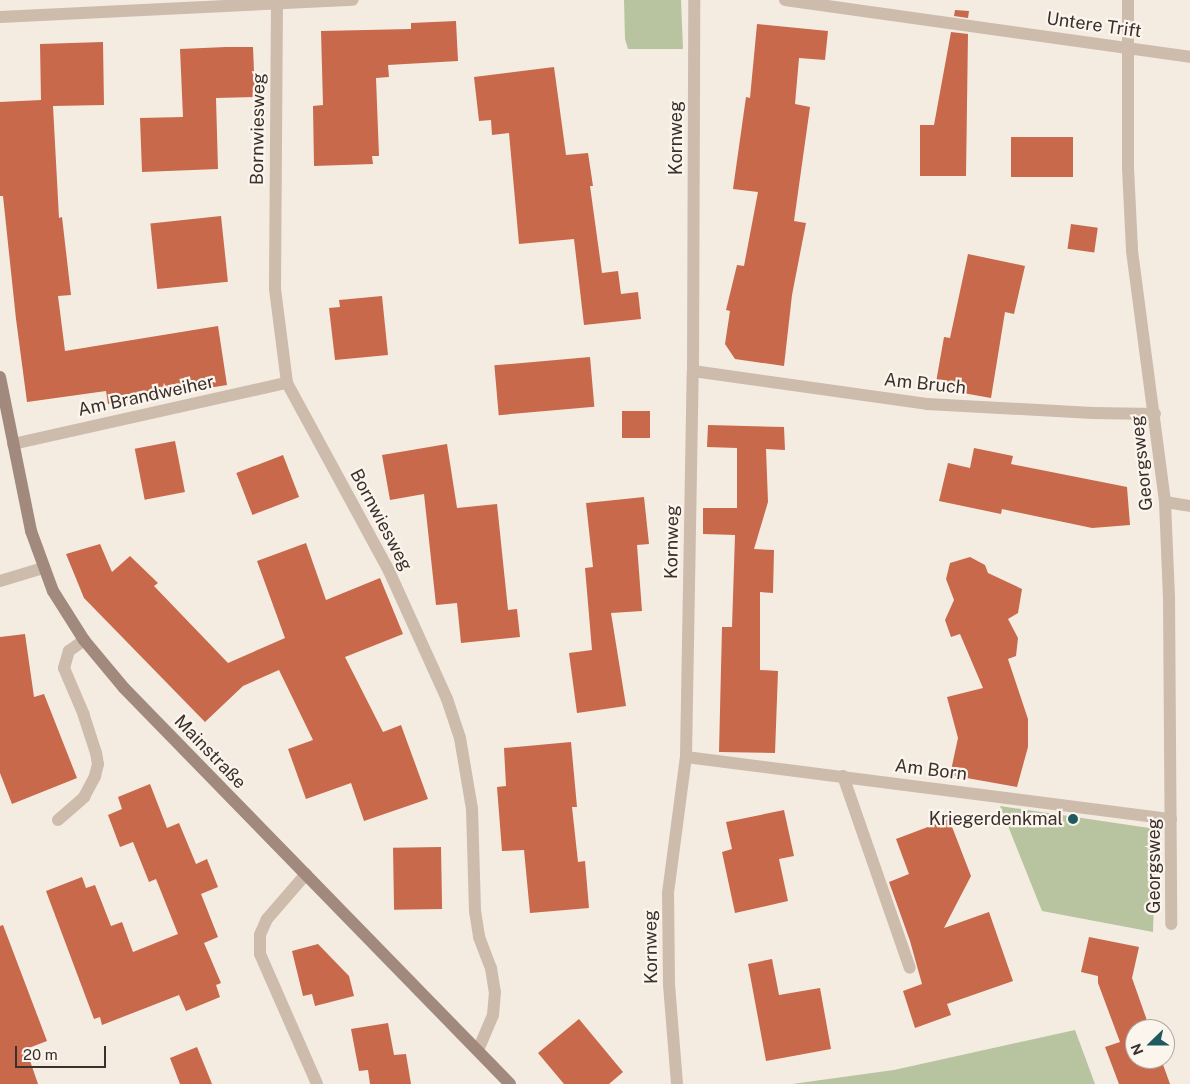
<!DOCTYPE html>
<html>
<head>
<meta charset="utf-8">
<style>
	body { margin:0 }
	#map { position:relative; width:1190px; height:1084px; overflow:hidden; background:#f4ebe1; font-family:"Public Sans",sans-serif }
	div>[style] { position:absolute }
	.green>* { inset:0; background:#b8c4a0 }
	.building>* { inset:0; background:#c8694b; transform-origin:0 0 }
	.service>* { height:12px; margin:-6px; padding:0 6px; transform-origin:6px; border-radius:6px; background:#cdbbac }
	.minor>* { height:12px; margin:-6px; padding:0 6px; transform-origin:6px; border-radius:6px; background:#cdbbac }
	.secondary>* { height:12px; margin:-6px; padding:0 6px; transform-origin:6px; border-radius:6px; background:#a18a7d }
	.dots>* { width:14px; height:14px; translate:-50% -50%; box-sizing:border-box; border:2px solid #fbf5ee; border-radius:50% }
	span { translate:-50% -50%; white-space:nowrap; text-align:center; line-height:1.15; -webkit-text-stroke:4.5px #fbf5ee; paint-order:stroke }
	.street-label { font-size:18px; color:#3b302b }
	.poi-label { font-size:18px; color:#3b302b }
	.right { translate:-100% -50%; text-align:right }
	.north { position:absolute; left:1125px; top:1019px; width:50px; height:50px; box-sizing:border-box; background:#fbf5ee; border:1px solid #aea6a0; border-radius:50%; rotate:248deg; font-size:14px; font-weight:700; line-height:20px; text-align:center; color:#3b302b }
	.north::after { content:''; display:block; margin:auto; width:18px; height:22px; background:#1f5a5e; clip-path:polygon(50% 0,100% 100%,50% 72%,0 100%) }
	.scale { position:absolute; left:15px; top:1046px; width:91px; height:22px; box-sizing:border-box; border:2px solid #3b302b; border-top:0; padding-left:6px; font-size:15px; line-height:18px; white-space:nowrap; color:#3b302b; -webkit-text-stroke:4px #fbf5ee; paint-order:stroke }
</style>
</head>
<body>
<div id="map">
	<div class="green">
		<div style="clip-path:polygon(624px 0,681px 0,683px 49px,628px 49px,625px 39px)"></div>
		<div style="clip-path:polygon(1000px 806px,1156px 829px,1153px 932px,1042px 911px)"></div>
		<div style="clip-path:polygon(1075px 1030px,1095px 1084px,792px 1084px,894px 1070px)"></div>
	</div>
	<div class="building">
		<div style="clip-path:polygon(955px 10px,969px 11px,968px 18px,954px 16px)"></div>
		<div style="clip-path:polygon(456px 21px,458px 61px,388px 65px,389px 77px,376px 78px,379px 156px,372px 156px,373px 164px,314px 166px,313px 106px,323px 105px,321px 31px,411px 29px,411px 23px)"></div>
		<div style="clip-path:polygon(757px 24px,828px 31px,825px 60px,799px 58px,795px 104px,810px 107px,794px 221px,806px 223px,792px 295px,784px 366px,735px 359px,725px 344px,730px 311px,726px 310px,737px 265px,744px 266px,758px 192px,733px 189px,746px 97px,750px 98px)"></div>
		<div style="clip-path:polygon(951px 32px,968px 34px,966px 176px,920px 176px,920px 125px,934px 125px)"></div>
		<div style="clip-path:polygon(103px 42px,104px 105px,53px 106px,59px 218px,62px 217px,71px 295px,58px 296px,65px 351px,218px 326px,227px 385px,108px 404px,106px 391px,27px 402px,16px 319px,3px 196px,0 196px,0 102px,41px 100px,40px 44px)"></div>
		<div style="clip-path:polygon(226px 47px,253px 47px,255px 97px,216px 98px,218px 169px,142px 172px,140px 118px,183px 117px,180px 49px)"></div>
		<div style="clip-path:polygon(554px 67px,566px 155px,588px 153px,593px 186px,590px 186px,602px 273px,618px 271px,621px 294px,638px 292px,641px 319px,584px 325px,574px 239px,519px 244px,509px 133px,492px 135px,491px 120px,479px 121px,474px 77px)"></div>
		<div style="left:1011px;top:137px;width:62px;height:40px"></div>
		<div style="left:221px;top:216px;width:66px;height:71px;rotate:84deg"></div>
		<div style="left:1071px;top:224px;width:27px;height:25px;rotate:8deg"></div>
		<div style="clip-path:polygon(968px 254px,1025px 266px,1014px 314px,1005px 312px,991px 398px,935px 388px,944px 337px,950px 338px)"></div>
		<div style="clip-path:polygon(382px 296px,388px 355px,335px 360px,329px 308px,340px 307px,339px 300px)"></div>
		<div style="left:590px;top:357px;width:50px;height:96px;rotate:85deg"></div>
		<div style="left:650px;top:411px;width:27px;height:28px;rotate:90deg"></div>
		<div style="clip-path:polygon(708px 425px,784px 427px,785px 450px,766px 449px,768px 502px,754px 549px,774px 550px,773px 593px,760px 592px,760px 670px,778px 671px,775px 753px,719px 752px,722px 627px,732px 627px,735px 535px,703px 534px,703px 508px,737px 508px,737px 448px,707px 447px)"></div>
		<div style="left:175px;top:441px;width:52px;height:41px;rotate:79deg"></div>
		<div style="clip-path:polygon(447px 444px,457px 508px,497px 504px,508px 610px,517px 609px,520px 637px,461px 643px,457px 603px,436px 605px,424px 494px,390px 500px,382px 455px)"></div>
		<div style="clip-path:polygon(974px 448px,1013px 456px,1011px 464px,1127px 487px,1130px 525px,1092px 528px,1002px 509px,1001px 514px,939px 501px,948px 463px,970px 468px)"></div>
		<div style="left:283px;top:455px;width:45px;height:50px;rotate:69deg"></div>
		<div style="clip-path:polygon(644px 497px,649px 544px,637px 545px,642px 611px,611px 613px,626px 706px,577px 713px,569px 653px,592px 650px,585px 568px,593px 567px,586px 503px)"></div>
		<div style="clip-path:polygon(306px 543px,326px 600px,380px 578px,403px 634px,345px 657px,383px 732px,401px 725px,428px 799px,364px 821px,351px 783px,306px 799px,288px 749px,313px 740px,279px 670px,243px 686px,205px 722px,84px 598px,66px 554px,100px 544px,112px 572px,130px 556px,158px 583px,154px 586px,228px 663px,285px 638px,257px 561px)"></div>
		<div style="clip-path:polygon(970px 557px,985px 565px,988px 573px,1022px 589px,1018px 613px,1008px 619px,1018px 638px,1016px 656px,1008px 659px,1028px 719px,1028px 747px,1017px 787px,950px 775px,958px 738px,947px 697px,983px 688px,960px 634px,951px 637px,945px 620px,954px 600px,946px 579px,950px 563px)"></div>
		<div style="clip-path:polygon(25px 634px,34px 697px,44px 694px,77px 778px,12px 804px,0 773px,0 637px)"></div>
		<div style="clip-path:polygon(571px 742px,577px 807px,572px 807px,578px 862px,585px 861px,589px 908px,530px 913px,524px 850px,502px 851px,497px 787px,506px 786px,504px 748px)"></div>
		<div style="clip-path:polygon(150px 784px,167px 828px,179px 823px,196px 864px,207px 859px,218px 887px,201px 894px,218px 937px,204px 943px,221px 983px,216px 985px,220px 997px,186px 1011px,179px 995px,102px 1025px,100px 1017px,94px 1019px,46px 891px,82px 877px,86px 888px,95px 885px,111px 926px,122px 922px,133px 952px,178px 934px,156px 879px,149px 882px,133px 842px,120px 847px,108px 815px,122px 809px,118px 797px)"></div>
		<div style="clip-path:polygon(784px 810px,794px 856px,779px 859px,788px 901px,735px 913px,722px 852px,732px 849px,726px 822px)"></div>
		<div style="clip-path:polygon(949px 819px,971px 876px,944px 928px,989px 912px,1013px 981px,947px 1004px,951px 1015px,915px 1028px,903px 991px,922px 984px,910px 941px,889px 882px,909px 874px,896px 839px)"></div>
		<div style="left:441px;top:847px;width:62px;height:48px;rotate:89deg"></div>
		<div style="clip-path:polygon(3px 925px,47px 1041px,26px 1049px,38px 1084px,0 1084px,0 926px)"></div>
		<div style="clip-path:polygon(1089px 937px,1139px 947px,1132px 978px,1150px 1029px,1135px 1029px,1135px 1059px,1161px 1059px,1170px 1084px,1119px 1084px,1105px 1047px,1120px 1042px,1098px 983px,1098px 976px,1081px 972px)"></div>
		<div style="clip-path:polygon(318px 944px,349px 976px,354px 996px,315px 1006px,312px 994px,303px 996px,292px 951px)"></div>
		<div style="clip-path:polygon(772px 959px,779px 995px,820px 988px,831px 1049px,766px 1061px,748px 964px)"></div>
		<div style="clip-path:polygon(579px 1019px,623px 1072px,609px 1084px,564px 1084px,538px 1053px)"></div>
		<div style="clip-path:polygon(388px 1023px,394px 1055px,406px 1054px,411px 1084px,370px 1084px,368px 1070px,359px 1071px,351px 1029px)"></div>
		<div style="clip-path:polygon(197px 1047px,212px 1084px,180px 1084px,170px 1058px)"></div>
	</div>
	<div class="service">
		<div style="left:843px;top:776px;width:203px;rotate:70.8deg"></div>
		<div style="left:58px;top:820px;width:35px;rotate:-41deg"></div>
		<div style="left:84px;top:797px;width:24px;rotate:-62deg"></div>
		<div style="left:95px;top:776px;width:12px;rotate:-76deg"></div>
		<div style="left:98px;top:764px;width:11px;rotate:-100deg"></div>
		<div style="left:96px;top:753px;width:40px;rotate:-108deg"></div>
		<div style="left:84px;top:715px;width:51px;rotate:-113.1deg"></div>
		<div style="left:64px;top:668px;width:18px;rotate:-74deg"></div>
		<div style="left:69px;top:651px;width:19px;rotate:-36deg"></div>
	</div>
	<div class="minor">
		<div style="left:277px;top:0;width:289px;rotate:90.4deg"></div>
		<div style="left:275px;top:289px;width:95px;rotate:82.7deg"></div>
		<div style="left:287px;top:383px;width:214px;rotate:61.5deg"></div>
		<div style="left:389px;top:571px;width:141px;rotate:65.6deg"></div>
		<div style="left:447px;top:699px;width:41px;rotate:71.6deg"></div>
		<div style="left:460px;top:738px;width:72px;rotate:80.4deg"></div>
		<div style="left:472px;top:809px;width:102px;rotate:88.3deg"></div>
		<div style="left:475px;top:911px;width:26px;rotate:81deg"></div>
		<div style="left:479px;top:937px;width:33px;rotate:69deg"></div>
		<div style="left:491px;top:968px;width:24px;rotate:81deg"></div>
		<div style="left:495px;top:992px;width:23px;rotate:95deg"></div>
		<div style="left:493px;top:1015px;width:38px;rotate:113deg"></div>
		<div style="left:785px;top:0;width:409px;rotate:8deg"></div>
		<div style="left:1128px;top:0;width:168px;rotate:90deg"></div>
		<div style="left:1128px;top:168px;width:83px;rotate:87.2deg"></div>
		<div style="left:1132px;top:251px;width:253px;rotate:82.5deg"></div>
		<div style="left:1165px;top:502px;width:95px;rotate:87.6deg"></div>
		<div style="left:1169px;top:597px;width:327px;rotate:89.6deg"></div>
		<div style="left:0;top:17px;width:353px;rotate:-2.8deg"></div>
		<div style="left:693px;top:371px;width:236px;rotate:8deg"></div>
		<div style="left:927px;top:404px;width:166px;rotate:3.1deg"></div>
		<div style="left:1093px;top:413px;width:62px;rotate:0.9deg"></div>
		<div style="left:13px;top:444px;width:281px;rotate:-12.6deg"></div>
		<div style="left:1165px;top:502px;width:25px;rotate:9deg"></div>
		<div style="left:0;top:581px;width:45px;rotate:-16.8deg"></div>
		<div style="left:686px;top:757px;width:489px;rotate:7.3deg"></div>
		<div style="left:306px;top:874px;width:60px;rotate:130.9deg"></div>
		<div style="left:267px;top:919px;width:17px;rotate:114deg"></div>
		<div style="left:260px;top:935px;width:19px;rotate:90deg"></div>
		<div style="left:260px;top:954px;width:142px;rotate:66.3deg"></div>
		<div style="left:677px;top:1084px;width:99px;rotate:-94.6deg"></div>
		<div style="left:669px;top:985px;width:92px;rotate:-90.6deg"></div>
		<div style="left:668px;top:893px;width:137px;rotate:-82.5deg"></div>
		<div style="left:686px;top:757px;width:386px;rotate:-89deg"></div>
		<div style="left:693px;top:371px;width:371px;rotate:-89.8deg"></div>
	</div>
	<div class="secondary">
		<div style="left:0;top:377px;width:157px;rotate:78.6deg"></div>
		<div style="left:31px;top:531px;width:64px;rotate:69.9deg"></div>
		<div style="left:53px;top:591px;width:58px;rotate:57.7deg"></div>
		<div style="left:84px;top:640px;width:62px;rotate:50.2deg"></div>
		<div style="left:124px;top:688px;width:553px;rotate:45.73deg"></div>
	</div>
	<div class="dots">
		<div style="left:1073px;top:819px;background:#1f5a5e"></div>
	</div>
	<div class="street-label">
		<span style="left:1094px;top:25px;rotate:8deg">Untere Trift</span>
		<span style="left:258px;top:129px;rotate:-89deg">Bornwiesweg</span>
		<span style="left:676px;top:138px;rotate:-90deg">Kornweg</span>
		<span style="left:925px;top:384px;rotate:6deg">Am Bruch</span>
		<span style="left:146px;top:396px;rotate:-12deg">Am Brandweiher</span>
		<span style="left:1142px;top:463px;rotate:-96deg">Georgsweg</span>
		<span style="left:381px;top:520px;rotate:62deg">Bornwiesweg</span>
		<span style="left:672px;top:542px;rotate:-89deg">Kornweg</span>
		<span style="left:210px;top:752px;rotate:46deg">Mainstraße</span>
		<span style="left:931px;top:770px;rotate:7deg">Am Born</span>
		<span style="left:1154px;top:866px;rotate:-90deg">Georgsweg</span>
		<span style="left:651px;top:947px;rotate:-91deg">Kornweg</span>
	</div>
	<div class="poi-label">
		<span class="right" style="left:1063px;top:819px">Kriegerdenkmal</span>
	</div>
	<div class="north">N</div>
	<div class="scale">20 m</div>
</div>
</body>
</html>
